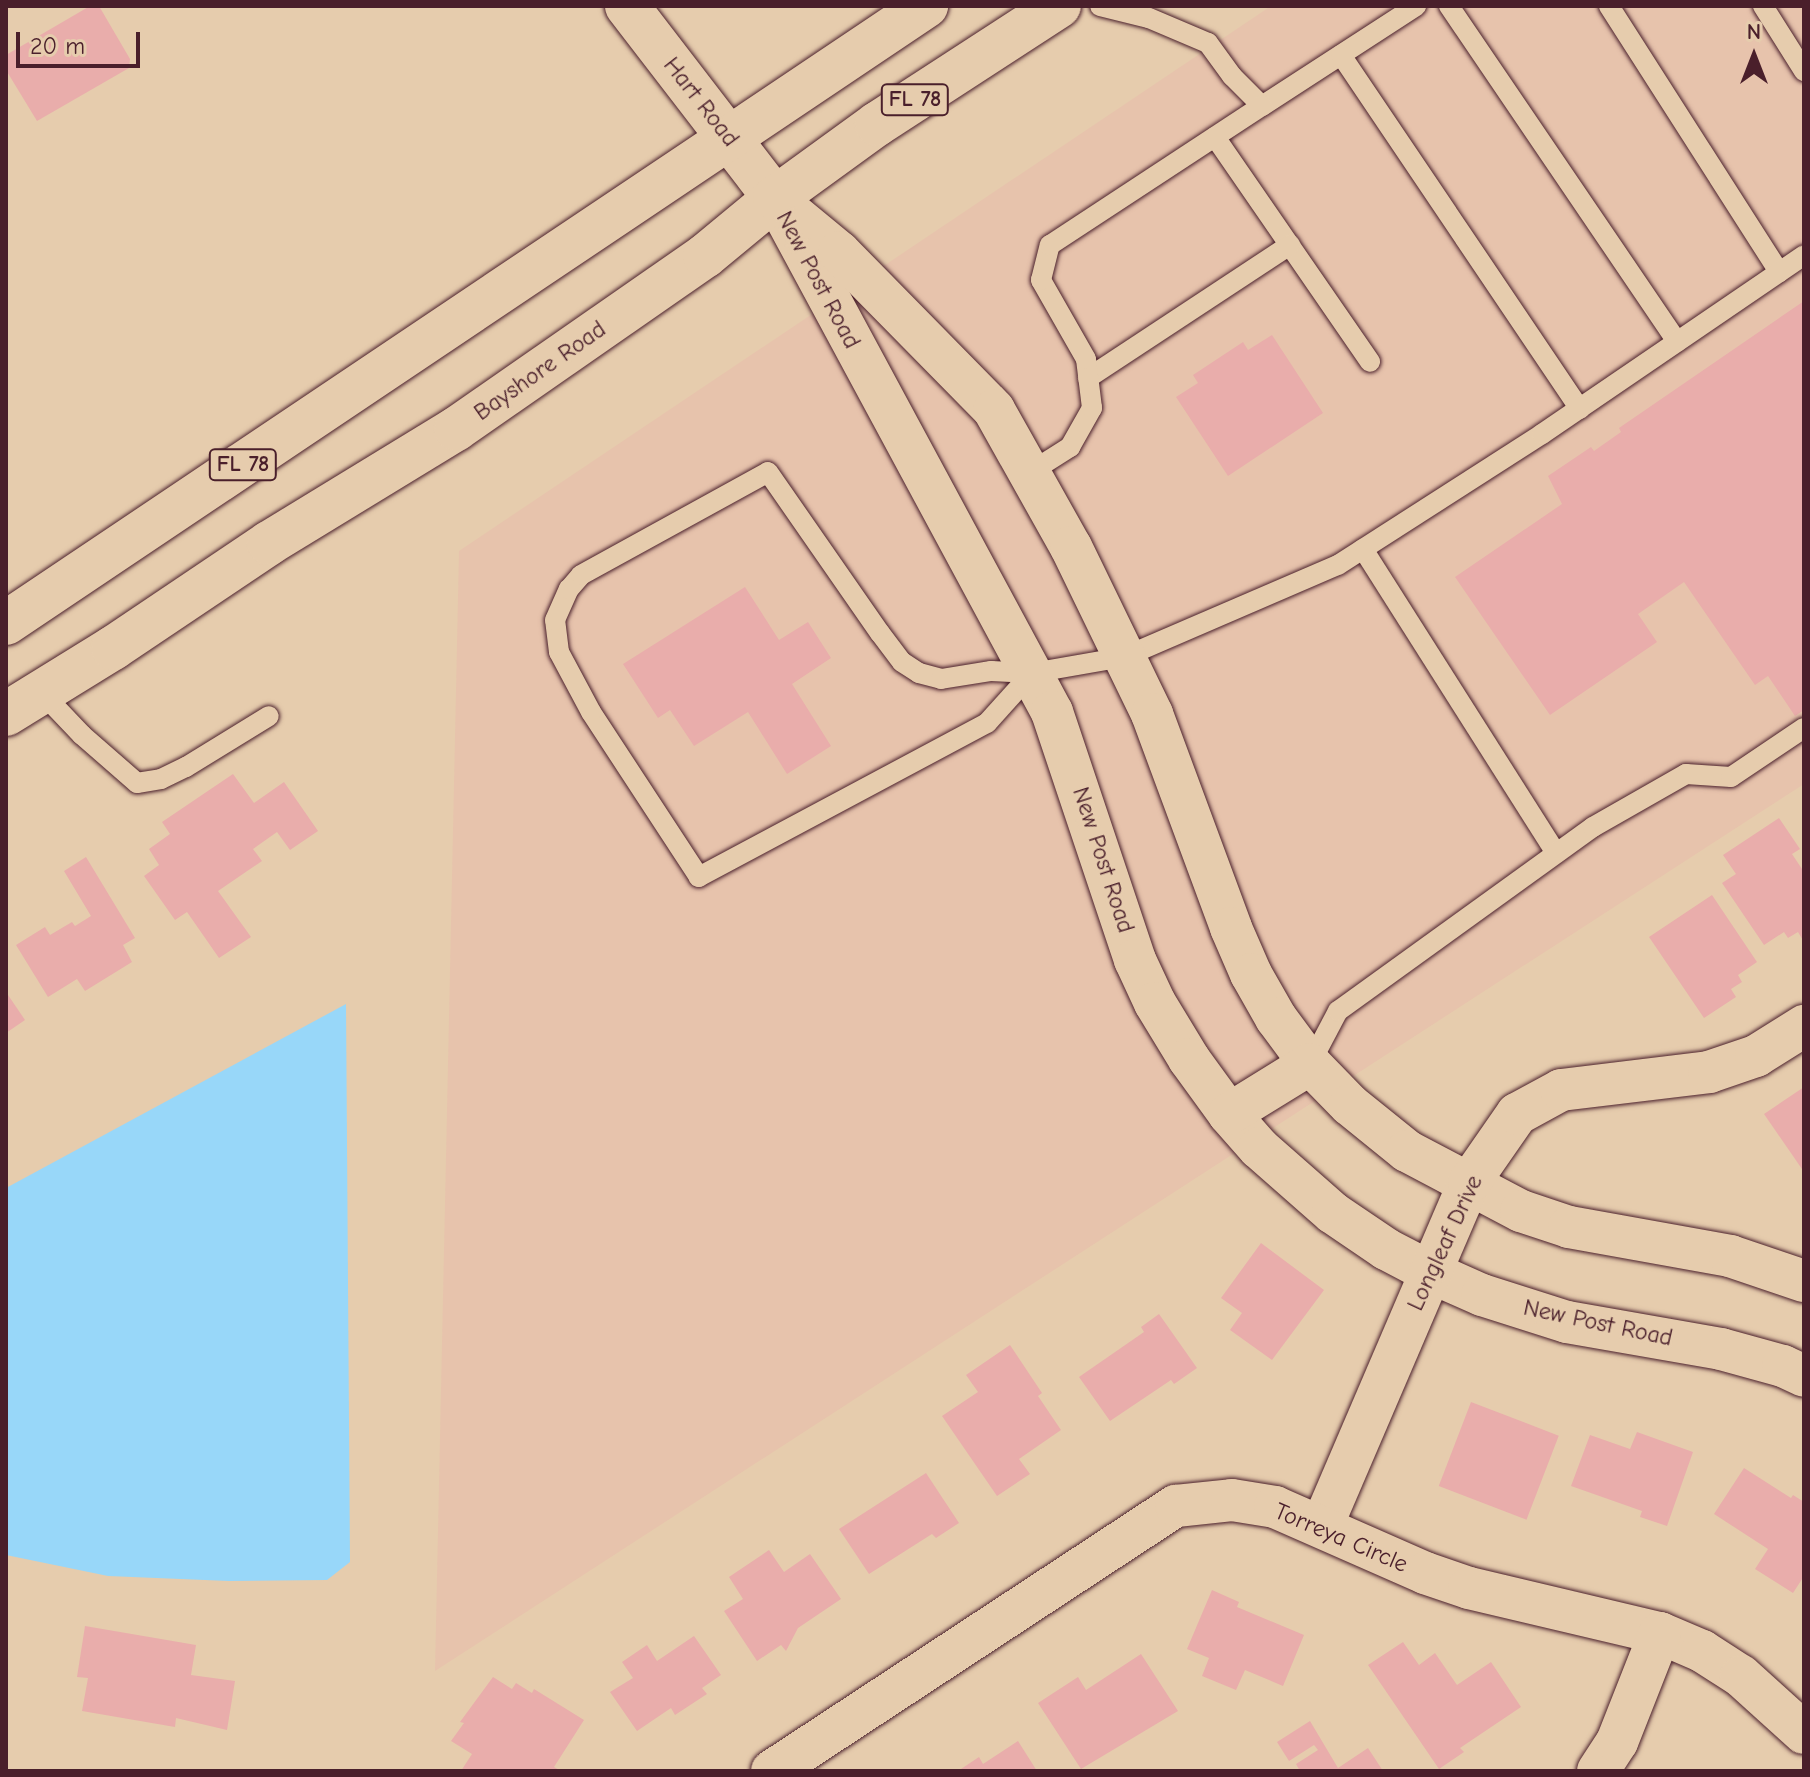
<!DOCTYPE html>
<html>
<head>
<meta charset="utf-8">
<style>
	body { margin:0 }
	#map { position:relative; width:1810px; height:1777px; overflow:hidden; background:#e6ccad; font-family:"Comic Neue",sans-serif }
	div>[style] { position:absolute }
	.built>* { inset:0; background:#e7c3ac }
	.water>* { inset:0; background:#98d7f9 }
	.building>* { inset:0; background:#e9adab; transform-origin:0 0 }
	.roads { filter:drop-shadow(0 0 2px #4a1f2b) drop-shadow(0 0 2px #4a1f2b) }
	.service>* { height:20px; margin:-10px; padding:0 10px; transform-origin:10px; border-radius:10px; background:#e6ccad }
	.minor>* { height:42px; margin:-21px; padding:0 21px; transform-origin:21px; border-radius:21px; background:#e6ccad }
	.tertiary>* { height:44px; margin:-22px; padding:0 22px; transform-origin:22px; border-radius:22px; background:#e6ccad }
	.primary>* { height:44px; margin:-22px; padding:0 22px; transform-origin:22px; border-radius:22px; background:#e6ccad }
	span { translate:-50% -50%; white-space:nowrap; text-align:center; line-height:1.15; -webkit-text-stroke:6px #e6ccad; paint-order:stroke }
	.shield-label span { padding:2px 6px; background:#e6ccad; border:2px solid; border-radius:6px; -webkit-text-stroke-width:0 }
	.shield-label { font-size:22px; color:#4a1f2b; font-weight:700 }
	.street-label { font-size:24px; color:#4a1f2b }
	.frame { position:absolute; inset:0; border:8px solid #4a1f2b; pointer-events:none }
	.north { position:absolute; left:1714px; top:16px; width:80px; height:80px; -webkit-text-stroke:6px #e6ccad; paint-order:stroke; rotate:0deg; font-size:22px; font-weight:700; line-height:32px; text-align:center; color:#4a1f2b }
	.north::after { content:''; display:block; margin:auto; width:28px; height:36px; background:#4a1f2b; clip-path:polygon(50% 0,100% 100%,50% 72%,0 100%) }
	.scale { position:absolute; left:16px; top:32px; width:124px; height:36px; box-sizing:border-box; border:4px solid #4a1f2b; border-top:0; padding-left:10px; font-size:24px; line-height:28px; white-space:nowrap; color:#4a1f2b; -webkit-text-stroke:6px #e6ccad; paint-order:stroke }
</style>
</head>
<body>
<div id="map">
	<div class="built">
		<div style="clip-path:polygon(1271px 6px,1804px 6px,1804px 784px,435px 1671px,459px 551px)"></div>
	</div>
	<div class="water">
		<div style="clip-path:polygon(346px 1004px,350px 1562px,327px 1580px,229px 1581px,108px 1576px,6px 1555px,6px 1188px)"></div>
	</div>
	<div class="building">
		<div style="clip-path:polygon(90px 6px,99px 6px,130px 59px,129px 68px,37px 121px,6px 70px,6px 55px)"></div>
		<div style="clip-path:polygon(1804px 301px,1804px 710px,1795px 716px,1768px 676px,1755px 685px,1684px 582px,1638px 614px,1657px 642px,1550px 715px,1455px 577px,1562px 504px,1548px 476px,1591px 447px,1594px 451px,1621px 432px,1619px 428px)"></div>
		<div style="clip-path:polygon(1272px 335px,1323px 413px,1228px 476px,1176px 397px,1198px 383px,1193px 375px,1243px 342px,1248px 350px)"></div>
		<div style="clip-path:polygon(745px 587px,779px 640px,808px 622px,831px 658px,792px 684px,831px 746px,787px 774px,748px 712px,694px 746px,670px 710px,658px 718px,623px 664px)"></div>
		<div style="clip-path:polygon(233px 774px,254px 803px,284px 782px,318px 831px,290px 850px,277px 832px,253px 849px,262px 861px,218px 891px,251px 937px,219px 958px,187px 912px,175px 920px,144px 876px,159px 865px,149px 849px,170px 834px,162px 822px)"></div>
		<div style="clip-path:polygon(1779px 818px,1800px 849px,1792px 854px,1804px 872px,1804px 942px,1798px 932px,1788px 938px,1784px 932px,1764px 945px,1722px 883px,1736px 874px,1723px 855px)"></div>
		<div style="clip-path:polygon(86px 857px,135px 938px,123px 945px,132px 962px,85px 991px,77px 979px,48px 997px,16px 945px,45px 927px,50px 935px,72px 922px,75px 926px,91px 916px,64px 871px)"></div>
		<div style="clip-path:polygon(1712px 895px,1757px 962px,1738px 975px,1742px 982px,1731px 989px,1736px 997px,1704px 1018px,1649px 937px)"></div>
		<div style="clip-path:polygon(6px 992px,25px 1020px,6px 1033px)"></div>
		<div style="clip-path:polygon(1804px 1087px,1804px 1172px,1764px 1114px)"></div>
		<div style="clip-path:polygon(1261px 1243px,1324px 1290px,1272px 1360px,1230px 1330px,1242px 1313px,1221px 1298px)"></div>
		<div style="clip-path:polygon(1159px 1314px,1197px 1368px,1174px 1384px,1171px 1380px,1110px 1421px,1079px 1377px,1144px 1332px,1141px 1327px)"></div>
		<div style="clip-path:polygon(1010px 1345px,1042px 1393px,1038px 1396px,1061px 1430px,1019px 1459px,1030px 1474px,997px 1496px,942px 1416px,978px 1392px,966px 1375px)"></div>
		<div style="left:1471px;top:1402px;width:94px;height:90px;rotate:21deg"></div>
		<div style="clip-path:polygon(1637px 1432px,1693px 1452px,1667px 1526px,1640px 1517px,1642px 1511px,1571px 1486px,1590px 1435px,1630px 1449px)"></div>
		<div style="clip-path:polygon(1744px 1468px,1791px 1498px,1793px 1495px,1804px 1502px,1804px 1576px,1793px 1593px,1755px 1569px,1768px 1549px,1714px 1514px)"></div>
		<div style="clip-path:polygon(926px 1473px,959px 1523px,936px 1538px,932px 1534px,869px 1574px,839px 1529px)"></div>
		<div style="clip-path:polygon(769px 1550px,784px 1572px,810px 1554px,841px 1599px,798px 1628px,786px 1651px,781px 1645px,757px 1661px,724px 1611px,743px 1599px,729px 1577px)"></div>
		<div style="clip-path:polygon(1212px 1590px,1239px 1602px,1237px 1607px,1304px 1635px,1283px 1686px,1245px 1670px,1236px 1690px,1202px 1676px,1209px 1658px,1187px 1649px)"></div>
		<div style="clip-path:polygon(85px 1626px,196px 1645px,191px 1675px,235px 1681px,227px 1730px,176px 1718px,175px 1727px,82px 1711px,88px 1678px,77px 1677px)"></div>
		<div style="clip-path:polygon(694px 1636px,721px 1675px,702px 1688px,707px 1694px,675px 1715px,671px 1708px,637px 1731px,610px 1692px,633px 1678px,622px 1662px,647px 1645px,657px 1661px)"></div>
		<div style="clip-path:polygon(1403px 1642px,1419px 1665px,1435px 1653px,1457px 1685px,1491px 1662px,1521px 1707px,1460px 1748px,1464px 1752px,1439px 1769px,1368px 1665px)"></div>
		<div style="clip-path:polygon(1141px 1654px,1178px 1711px,1081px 1769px,1038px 1703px,1078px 1677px,1086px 1690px)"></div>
		<div style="clip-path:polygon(493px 1677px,512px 1689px,516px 1683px,532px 1693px,534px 1689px,584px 1720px,554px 1767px,561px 1771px,461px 1771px,472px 1754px,451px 1741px,464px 1723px,460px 1722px)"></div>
		<div style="clip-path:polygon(1310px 1721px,1338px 1768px,1368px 1748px,1383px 1771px,1300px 1771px,1296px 1764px,1318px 1750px,1314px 1745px,1289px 1761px,1277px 1742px)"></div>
		<div style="clip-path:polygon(1018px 1741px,1037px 1771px,958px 1771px,979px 1757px,983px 1764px)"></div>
	</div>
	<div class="roads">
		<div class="service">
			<div style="left:1100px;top:6px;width:50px;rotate:13.8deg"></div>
			<div style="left:1149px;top:18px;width:64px;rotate:23deg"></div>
			<div style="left:1208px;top:43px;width:41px;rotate:54deg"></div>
			<div style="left:1232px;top:76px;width:42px;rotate:45deg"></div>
			<div style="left:1262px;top:106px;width:184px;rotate:-33deg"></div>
			<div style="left:1449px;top:6px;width:406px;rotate:55.8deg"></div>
			<div style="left:1609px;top:6px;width:316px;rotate:57.4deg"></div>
			<div style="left:1763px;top:6px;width:77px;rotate:57.8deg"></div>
			<div style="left:1341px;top:55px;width:427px;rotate:56deg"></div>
			<div style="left:1215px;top:137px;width:273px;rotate:55.4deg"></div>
			<div style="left:1088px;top:378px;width:242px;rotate:-33.4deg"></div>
			<div style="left:1029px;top:473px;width:49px;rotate:-32.4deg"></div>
			<div style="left:1070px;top:447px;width:45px;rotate:-60.6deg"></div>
			<div style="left:1092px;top:408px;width:49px;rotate:-97deg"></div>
			<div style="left:1086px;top:359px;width:91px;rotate:-119.7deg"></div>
			<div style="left:1041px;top:280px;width:36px;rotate:-76deg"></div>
			<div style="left:1050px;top:245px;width:254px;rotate:-33.3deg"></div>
			<div style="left:1363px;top:549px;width:360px;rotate:57.6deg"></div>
			<div style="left:1032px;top:673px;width:67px;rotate:132deg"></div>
			<div style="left:987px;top:723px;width:327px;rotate:151.9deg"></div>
			<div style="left:699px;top:877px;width:197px;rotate:-123.2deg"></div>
			<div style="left:591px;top:712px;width:68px;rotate:-118.1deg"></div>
			<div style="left:559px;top:652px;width:32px;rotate:-97deg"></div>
			<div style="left:555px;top:620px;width:34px;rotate:-66deg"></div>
			<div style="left:569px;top:589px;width:18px;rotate:-49deg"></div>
			<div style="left:581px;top:575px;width:213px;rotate:-28.8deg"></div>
			<div style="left:768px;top:472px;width:196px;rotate:55.2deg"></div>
			<div style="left:880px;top:633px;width:36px;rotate:53deg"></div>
			<div style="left:902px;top:662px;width:20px;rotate:33deg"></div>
			<div style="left:919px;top:673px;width:23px;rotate:15deg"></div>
			<div style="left:941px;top:679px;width:51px;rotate:-9.1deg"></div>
			<div style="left:991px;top:671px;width:41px;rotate:2.8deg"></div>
			<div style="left:1032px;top:673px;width:93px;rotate:-9.9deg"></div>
			<div style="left:1124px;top:657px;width:233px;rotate:-23.3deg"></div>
			<div style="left:1338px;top:565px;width:242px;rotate:-32.7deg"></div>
			<div style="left:1542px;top:434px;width:317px;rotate:-34.3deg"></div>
			<div style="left:42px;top:693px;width:58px;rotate:46.4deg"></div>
			<div style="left:82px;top:735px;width:73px;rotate:41.1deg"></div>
			<div style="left:137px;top:783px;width:24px;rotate:-9deg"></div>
			<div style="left:161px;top:779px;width:28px;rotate:-26deg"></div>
			<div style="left:186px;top:767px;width:97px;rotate:-31.6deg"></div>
			<div style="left:1310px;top:1064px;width:60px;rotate:-62.2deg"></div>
			<div style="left:1338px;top:1011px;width:314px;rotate:-35.8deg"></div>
			<div style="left:1593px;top:827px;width:107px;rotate:-29.7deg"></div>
			<div style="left:1686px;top:774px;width:45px;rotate:3.8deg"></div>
			<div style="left:1731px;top:777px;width:88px;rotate:-33.9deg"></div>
		</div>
		<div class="minor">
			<div style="left:775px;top:198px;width:584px;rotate:61.68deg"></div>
			<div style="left:1052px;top:712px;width:262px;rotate:71.5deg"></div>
			<div style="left:1135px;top:960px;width:47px;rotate:65.1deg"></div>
			<div style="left:1155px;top:1003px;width:66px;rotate:58.7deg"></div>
			<div style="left:1189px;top:1059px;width:68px;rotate:54deg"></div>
			<div style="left:1229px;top:1114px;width:45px;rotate:48.6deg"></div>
			<div style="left:1259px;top:1148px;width:98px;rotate:41.3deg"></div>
			<div style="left:1333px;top:1213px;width:64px;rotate:34.2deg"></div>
			<div style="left:1386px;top:1249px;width:50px;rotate:27.6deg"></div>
			<div style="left:1430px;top:1272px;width:57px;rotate:23.9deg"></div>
			<div style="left:1482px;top:1295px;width:89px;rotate:17.6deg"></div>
			<div style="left:1567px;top:1322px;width:156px;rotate:9.9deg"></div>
			<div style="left:1721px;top:1349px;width:64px;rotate:15.3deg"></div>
			<div style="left:1783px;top:1366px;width:23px;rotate:25deg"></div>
			<div style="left:788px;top:210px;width:66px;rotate:39.5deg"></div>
			<div style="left:839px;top:252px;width:221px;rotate:45.5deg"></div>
			<div style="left:994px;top:410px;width:157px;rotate:60.7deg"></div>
			<div style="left:1071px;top:547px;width:186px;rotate:64.1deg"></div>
			<div style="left:1152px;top:714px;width:228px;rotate:69.7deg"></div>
			<div style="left:1231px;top:928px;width:50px;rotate:66.5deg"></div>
			<div style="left:1251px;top:974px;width:51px;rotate:60.4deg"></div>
			<div style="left:1276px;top:1018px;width:57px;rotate:53.5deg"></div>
			<div style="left:1310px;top:1064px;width:57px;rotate:45.7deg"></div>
			<div style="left:1350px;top:1105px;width:73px;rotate:38.9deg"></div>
			<div style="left:1407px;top:1151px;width:129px;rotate:27.8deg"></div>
			<div style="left:1521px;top:1211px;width:51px;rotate:18.4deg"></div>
			<div style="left:1569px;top:1227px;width:164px;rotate:10.2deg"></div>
			<div style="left:1730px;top:1256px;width:78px;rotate:18.7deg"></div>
			<div style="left:1229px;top:1114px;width:95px;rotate:-31.7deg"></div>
			<div style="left:1322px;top:1526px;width:373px;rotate:-66.8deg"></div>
			<div style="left:1469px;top:1183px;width:84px;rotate:-55.2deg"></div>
			<div style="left:1517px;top:1114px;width:50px;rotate:-28.6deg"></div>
			<div style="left:1561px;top:1090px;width:149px;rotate:-6.9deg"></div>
			<div style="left:1709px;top:1072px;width:50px;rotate:-18.8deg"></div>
			<div style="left:1756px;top:1056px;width:57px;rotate:-32deg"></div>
			<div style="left:772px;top:1771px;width:483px;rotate:-33.3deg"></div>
			<div style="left:1176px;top:1506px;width:56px;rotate:-6.1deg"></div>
			<div style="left:1232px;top:1500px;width:44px;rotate:9.2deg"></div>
			<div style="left:1275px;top:1507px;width:164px;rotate:23.7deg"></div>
			<div style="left:1425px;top:1573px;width:46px;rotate:18.8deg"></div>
			<div style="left:1469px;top:1588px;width:196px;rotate:13.3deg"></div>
			<div style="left:1660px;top:1633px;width:46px;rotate:23.2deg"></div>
			<div style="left:1702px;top:1651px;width:46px;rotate:32.7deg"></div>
			<div style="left:1741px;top:1676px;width:85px;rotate:42.1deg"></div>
			<div style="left:1598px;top:1771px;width:35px;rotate:-57deg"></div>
			<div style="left:1617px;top:1742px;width:117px;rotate:-68.5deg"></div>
		</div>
		<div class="tertiary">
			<div style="left:627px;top:6px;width:242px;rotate:52.4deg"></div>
		</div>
		<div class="primary">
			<div style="left:6px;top:623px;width:1108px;rotate:-33.85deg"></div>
			<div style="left:6px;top:714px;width:126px;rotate:-31.7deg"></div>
			<div style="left:113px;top:648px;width:188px;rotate:-33.9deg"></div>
			<div style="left:269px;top:543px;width:219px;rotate:-31.4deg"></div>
			<div style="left:456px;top:429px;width:303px;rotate:-34.8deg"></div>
			<div style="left:705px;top:256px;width:91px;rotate:-39.6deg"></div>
			<div style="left:775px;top:198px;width:126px;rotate:-36deg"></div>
			<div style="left:877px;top:124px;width:217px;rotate:-33deg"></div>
		</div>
	</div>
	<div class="shield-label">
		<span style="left:915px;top:100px">FL 78</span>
		<span style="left:243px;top:465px">FL 78</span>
	</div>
	<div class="street-label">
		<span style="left:701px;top:102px;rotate:52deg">Hart Road</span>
		<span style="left:818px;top:280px;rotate:62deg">New Post Road</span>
		<span style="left:540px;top:371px;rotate:-35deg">Bayshore Road</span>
		<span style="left:1103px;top:860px;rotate:72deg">New Post Road</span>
		<span style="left:1445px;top:1243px;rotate:-65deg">Longleaf Drive</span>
		<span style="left:1598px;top:1323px;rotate:12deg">New Post Road</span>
		<span style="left:1341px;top:1538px;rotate:23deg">Torreya Circle</span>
	</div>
	<div class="frame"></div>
	<div class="north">N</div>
	<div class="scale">20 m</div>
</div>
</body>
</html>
